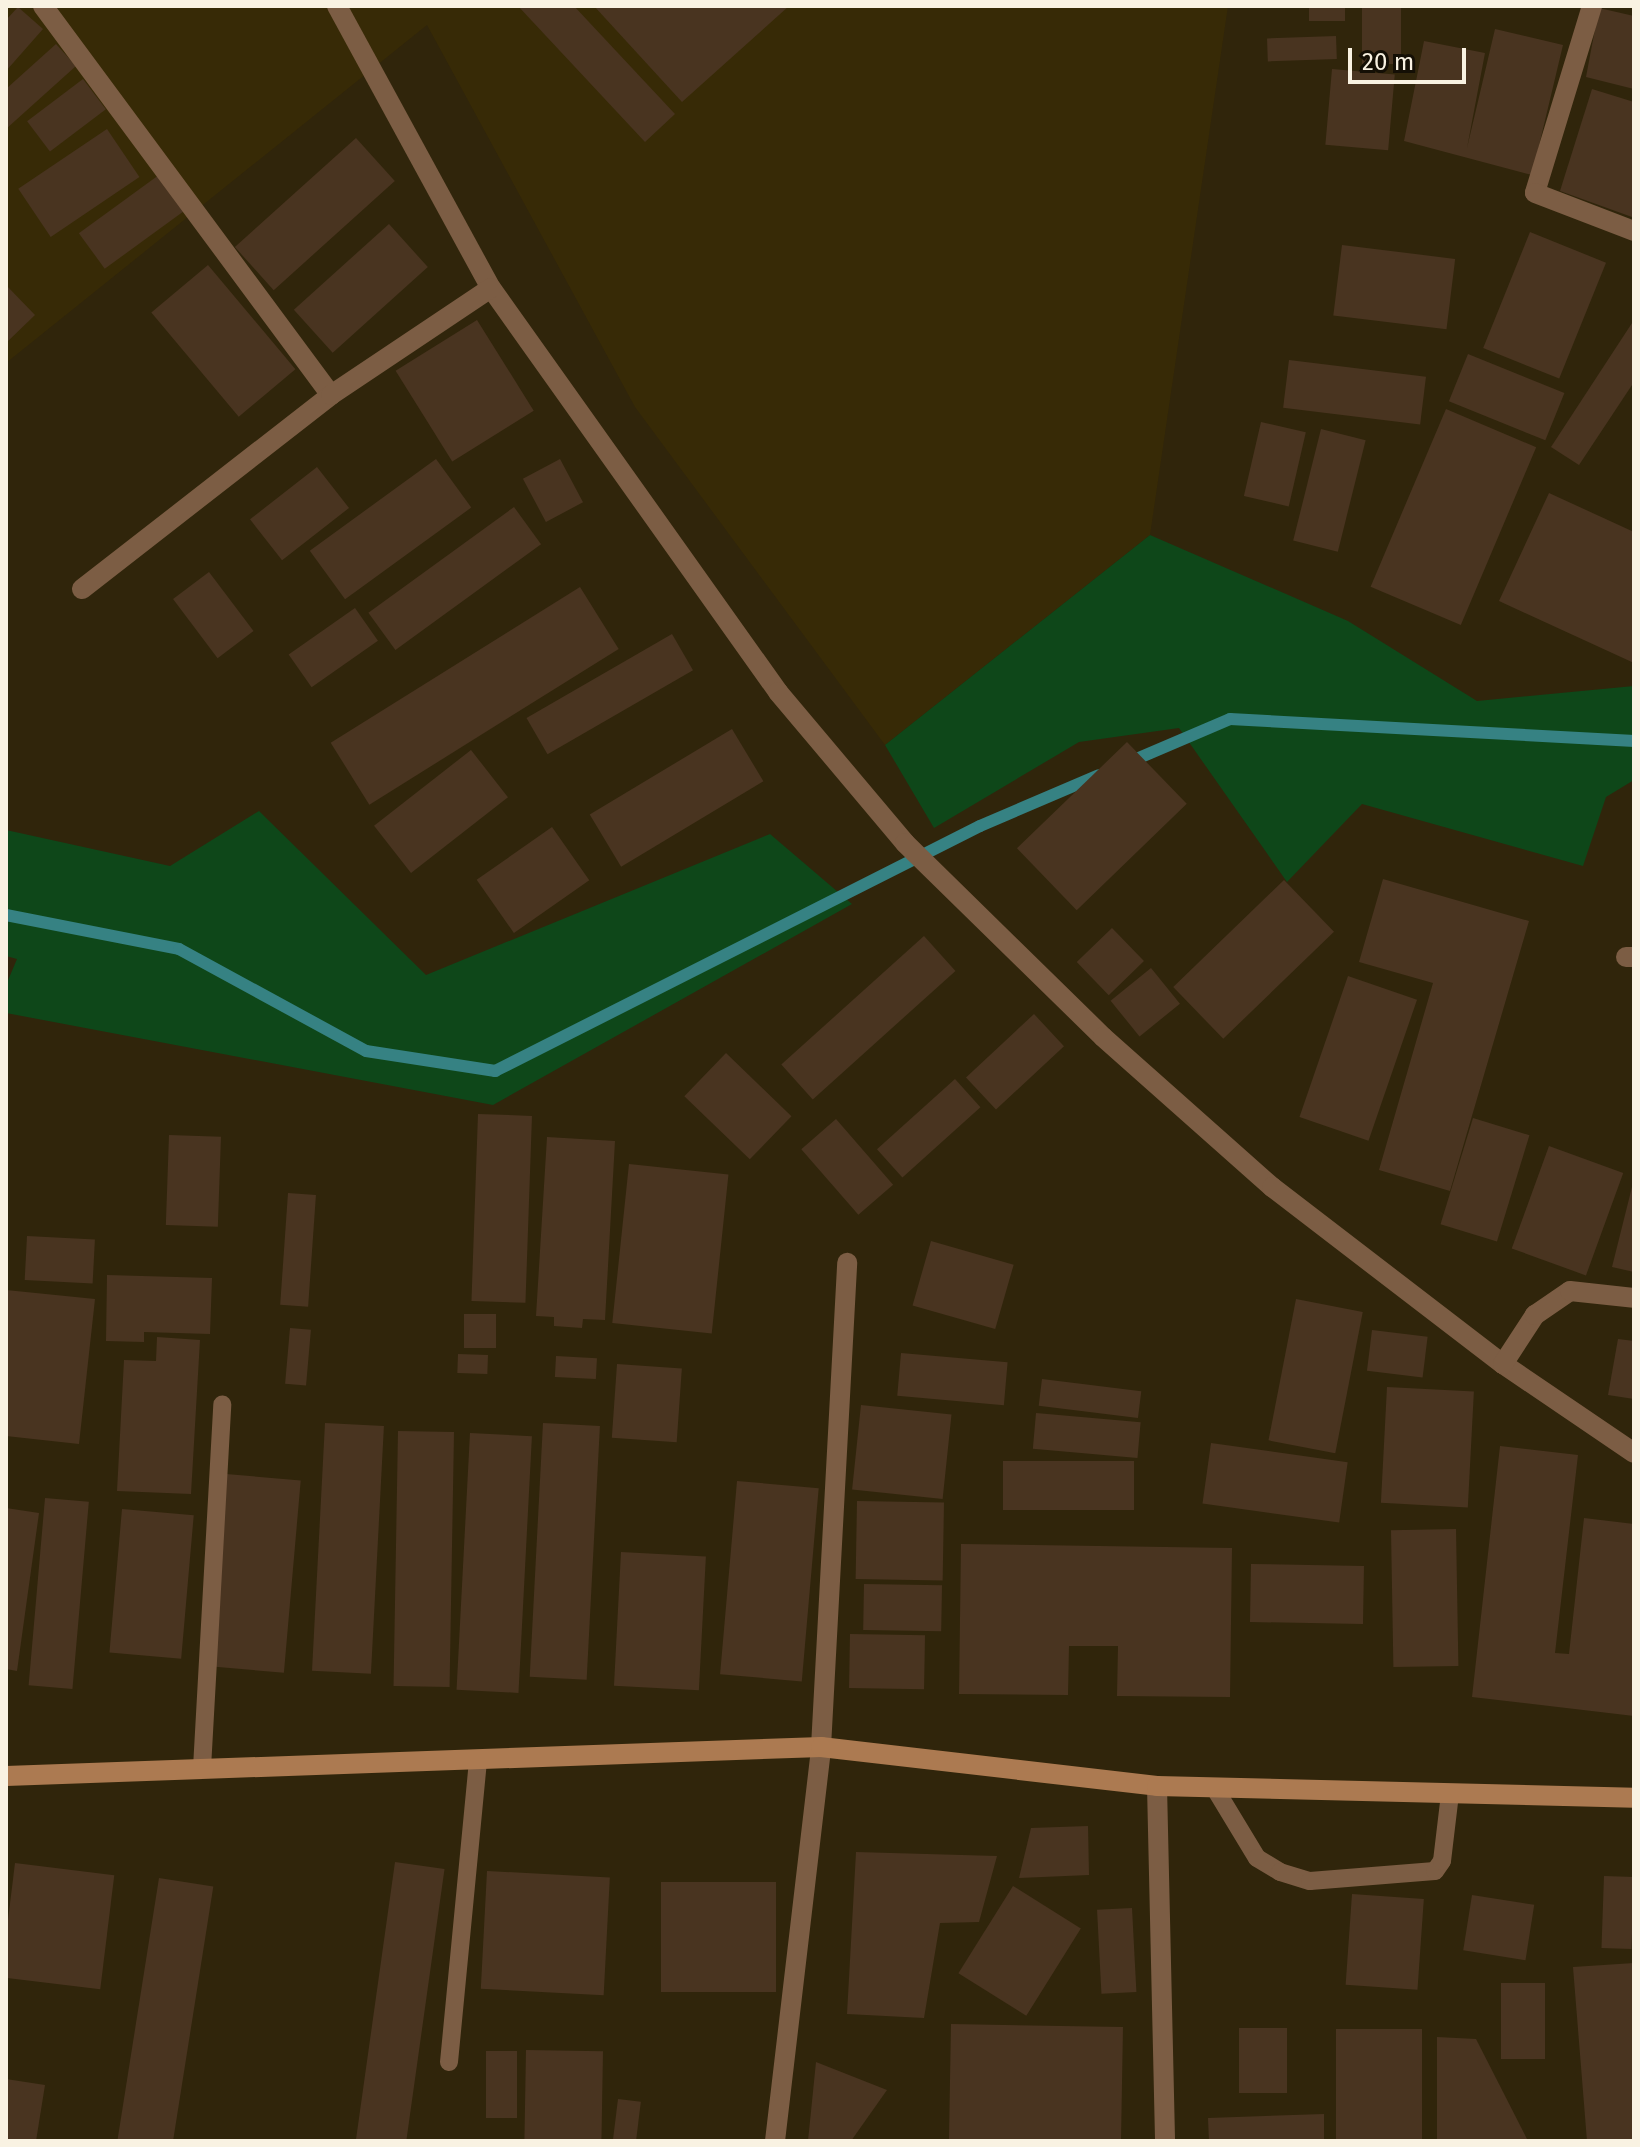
<!DOCTYPE html>
<html>
<head>
<meta charset="utf-8">
<style>
	body { margin:0 }
	#map { position:relative; width:1640px; height:2147px; overflow:hidden; background:#30250b; font-family:"Fira Sans",sans-serif }
	div>[style] { position:absolute }
	.built>* { inset:0; background:#372a06 }
	.green>* { inset:0; background:#0e4719 }
	.stream>* { height:12px; margin:-6px; padding:0 6px; transform-origin:6px; border-radius:6px; background:#368283 }
	.building>* { inset:0; background:#493420; transform-origin:0 0 }
	.service>* { height:18px; margin:-9px; padding:0 9px; transform-origin:9px; border-radius:9px; background:#7c5d44 }
	.minor>* { height:20px; margin:-10px; padding:0 10px; transform-origin:10px; border-radius:10px; background:#7c5d44 }
	.secondary>* { height:20px; margin:-10px; padding:0 10px; transform-origin:10px; border-radius:10px; background:#ac7a51 }
	span { translate:-50% -50%; white-space:nowrap; text-align:center; line-height:1.15; -webkit-text-stroke:8px #140f05; paint-order:stroke }
	.frame { position:absolute; inset:0; border:8px solid #f9f2e2; pointer-events:none }
	.scale { position:absolute; left:1348px; top:48px; width:118px; height:36px; box-sizing:border-box; border:4px solid #f9f2e2; border-top:0; padding-left:10px; font-size:24px; line-height:28px; white-space:nowrap; color:#f9f2e2; -webkit-text-stroke:6px #140f05; paint-order:stroke }
</style>
</head>
<body>
<div id="map">
	<div class="built">
		<div style="clip-path:polygon(6px 6px,1228px 6px,1150px 535px,885px 745px,635px 407px,427px 25px,6px 363px)"></div>
	</div>
	<div class="green">
		<div style="clip-path:polygon(1150px 535px,1348px 621px,1477px 701px,1634px 686px,1634px 780px,1606px 797px,1583px 866px,1362px 804px,1287px 882px,1179px 728px,1079px 742px,934px 828px,885px 745px)"></div>
		<div style="clip-path:polygon(259px 811px,426px 975px,770px 834px,852px 904px,493px 1105px,6px 1013px,6px 985px,17px 959px,6px 956px,6px 830px,170px 866px)"></div>
	</div>
	<div class="stream">
		<div style="left:1127px;top:763px;width:112px;rotate:-23.1deg"></div>
		<div style="left:1230px;top:719px;width:405px;rotate:3.1deg"></div>
		<div style="left:6px;top:915px;width:176px;rotate:11.1deg"></div>
		<div style="left:179px;top:949px;width:213px;rotate:28.6deg"></div>
		<div style="left:366px;top:1051px;width:131px;rotate:8.8deg"></div>
		<div style="left:495px;top:1071px;width:543px;rotate:-26.8deg"></div>
		<div style="left:980px;top:826px;width:129px;rotate:-23.2deg"></div>
	</div>
	<div class="building">
		<div style="clip-path:polygon(518px 6px,574px 6px,675px 114px,645px 142px)"></div>
		<div style="clip-path:polygon(594px 6px,789px 6px,682px 102px)"></div>
		<div style="left:1309px;top:6px;width:36px;height:15px"></div>
		<div style="left:1362px;top:6px;width:39px;height:58px"></div>
		<div style="clip-path:polygon(18px 7px,43px 29px,6px 71px,6px 20px)"></div>
		<div style="clip-path:polygon(1599px 8px,1634px 16px,1634px 89px,1586px 77px)"></div>
		<div style="clip-path:polygon(1495px 29px,1563px 45px,1532px 175px,1404px 141px,1424px 41px,1485px 53px,1467px 148px)"></div>
		<div style="left:1336px;top:36px;width:23px;height:69px;rotate:88deg"></div>
		<div style="clip-path:polygon(56px 44px,76px 66px,6px 129px,6px 89px)"></div>
		<div style="left:1332px;top:69px;width:63px;height:76px;rotate:5deg"></div>
		<div style="left:83px;top:79px;width:38px;height:70px;rotate:53deg"></div>
		<div style="clip-path:polygon(1592px 89px,1634px 102px,1632px 217px,1560px 191px)"></div>
		<div style="left:107px;top:129px;width:58px;height:107px;rotate:56deg"></div>
		<div style="left:356px;top:138px;width:58px;height:163px;rotate:48deg"></div>
		<div style="left:163px;top:172px;width:44px;height:104px;rotate:54deg"></div>
		<div style="left:389px;top:224px;width:58px;height:128px;rotate:48deg"></div>
		<div style="left:1530px;top:232px;width:82px;height:125px;rotate:22deg"></div>
		<div style="left:1342px;top:245px;width:114px;height:71px;rotate:7deg"></div>
		<div style="left:208px;top:265px;width:136px;height:74px;rotate:50deg"></div>
		<div style="clip-path:polygon(6px 285px,35px 315px,6px 343px)"></div>
		<div style="left:477px;top:320px;width:107px;height:96px;rotate:58deg"></div>
		<div style="clip-path:polygon(1634px 320px,1634px 382px,1579px 465px,1551px 447px)"></div>
		<div style="left:1468px;top:354px;width:104px;height:51px;rotate:22deg"></div>
		<div style="left:1289px;top:360px;width:138px;height:48px;rotate:7deg"></div>
		<div style="left:1446px;top:409px;width:98px;height:193px;rotate:23deg"></div>
		<div style="left:1261px;top:422px;width:46px;height:76px;rotate:13deg"></div>
		<div style="left:1321px;top:429px;width:46px;height:115px;rotate:14deg"></div>
		<div style="left:436px;top:459px;width:60px;height:156px;rotate:54deg"></div>
		<div style="left:560px;top:459px;width:49px;height:42px;rotate:62deg"></div>
		<div style="left:317px;top:467px;width:52px;height:85px;rotate:52deg"></div>
		<div style="clip-path:polygon(1549px 493px,1634px 532px,1634px 663px,1499px 601px)"></div>
		<div style="left:514px;top:507px;width:46px;height:180px;rotate:54deg"></div>
		<div style="left:209px;top:572px;width:74px;height:45px;rotate:53deg"></div>
		<div style="left:580px;top:587px;width:73px;height:294px;rotate:58deg"></div>
		<div style="left:355px;top:608px;width:40px;height:81px;rotate:55deg"></div>
		<div style="left:672px;top:634px;width:42px;height:168px;rotate:60deg"></div>
		<div style="left:732px;top:729px;width:61px;height:166px;rotate:59deg"></div>
		<div style="left:1127px;top:742px;width:86px;height:153px;rotate:46deg"></div>
		<div style="left:471px;top:750px;width:60px;height:123px;rotate:52deg"></div>
		<div style="left:552px;top:827px;width:65px;height:92px;rotate:55deg"></div>
		<div style="clip-path:polygon(1383px 879px,1529px 921px,1450px 1191px,1379px 1170px,1433px 983px,1359px 962px)"></div>
		<div style="left:1284px;top:880px;width:72px;height:154px;rotate:46deg"></div>
		<div style="left:1112px;top:928px;width:46px;height:49px;rotate:46deg"></div>
		<div style="left:924px;top:936px;width:47px;height:192px;rotate:48deg"></div>
		<div style="left:1151px;top:968px;width:46px;height:52px;rotate:51deg"></div>
		<div style="left:1348px;top:976px;width:73px;height:149px;rotate:19deg"></div>
		<div style="left:1034px;top:1014px;width:44px;height:93px;rotate:47deg"></div>
		<div style="left:726px;top:1053px;width:91px;height:60px;rotate:44deg"></div>
		<div style="left:955px;top:1079px;width:38px;height:105px;rotate:48deg"></div>
		<div style="left:478px;top:1114px;width:54px;height:187px;rotate:2deg"></div>
		<div style="left:1473px;top:1118px;width:59px;height:111px;rotate:17deg"></div>
		<div style="left:836px;top:1119px;width:87px;height:46px;rotate:49deg"></div>
		<div style="left:169px;top:1135px;width:52px;height:90px;rotate:2deg"></div>
		<div style="clip-path:polygon(547px 1137px,615px 1141px,605px 1320px,583px 1319px,582px 1328px,554px 1326px,554px 1317px,536px 1316px)"></div>
		<div style="left:1549px;top:1146px;width:79px;height:109px;rotate:20deg"></div>
		<div style="left:629px;top:1164px;width:100px;height:160px;rotate:6deg"></div>
		<div style="clip-path:polygon(1634px 1179px,1634px 1272px,1612px 1267px)"></div>
		<div style="left:288px;top:1193px;width:28px;height:112px;rotate:4deg"></div>
		<div style="left:27px;top:1236px;width:68px;height:44px;rotate:3deg"></div>
		<div style="left:931px;top:1241px;width:86px;height:67px;rotate:16deg"></div>
		<div style="clip-path:polygon(107px 1275px,212px 1278px,210px 1334px,144px 1332px,144px 1342px,106px 1341px)"></div>
		<div style="clip-path:polygon(6px 1290px,95px 1299px,79px 1444px,6px 1436px)"></div>
		<div style="left:1296px;top:1299px;width:68px;height:144px;rotate:11deg"></div>
		<div style="left:464px;top:1314px;width:32px;height:34px"></div>
		<div style="left:290px;top:1328px;width:21px;height:56px;rotate:5deg"></div>
		<div style="left:1372px;top:1330px;width:56px;height:41px;rotate:7deg"></div>
		<div style="clip-path:polygon(157px 1337px,200px 1340px,191px 1494px,117px 1491px,124px 1360px,156px 1361px)"></div>
		<div style="clip-path:polygon(1618px 1339px,1634px 1341px,1634px 1399px,1608px 1395px)"></div>
		<div style="left:901px;top:1353px;width:107px;height:43px;rotate:5deg"></div>
		<div style="left:458px;top:1354px;width:30px;height:19px;rotate:2deg"></div>
		<div style="left:556px;top:1356px;width:41px;height:21px;rotate:3deg"></div>
		<div style="left:617px;top:1364px;width:65px;height:74px;rotate:4deg"></div>
		<div style="left:1042px;top:1379px;width:100px;height:27px;rotate:7deg"></div>
		<div style="left:1387px;top:1387px;width:87px;height:116px;rotate:3deg"></div>
		<div style="left:861px;top:1405px;width:91px;height:85px;rotate:6deg"></div>
		<div style="left:1036px;top:1413px;width:105px;height:36px;rotate:5deg"></div>
		<div style="left:325px;top:1423px;width:59px;height:248px;rotate:3deg"></div>
		<div style="left:543px;top:1423px;width:57px;height:254px;rotate:3deg"></div>
		<div style="left:398px;top:1431px;width:56px;height:255px;rotate:1deg"></div>
		<div style="left:470px;top:1433px;width:62px;height:257px;rotate:3deg"></div>
		<div style="left:1211px;top:1443px;width:138px;height:61px;rotate:8deg"></div>
		<div style="clip-path:polygon(1500px 1446px,1578px 1455px,1555px 1653px,1569px 1654px,1584px 1518px,1634px 1524px,1634px 1716px,1472px 1697px)"></div>
		<div style="left:1003px;top:1461px;width:131px;height:49px"></div>
		<div style="left:226px;top:1474px;width:75px;height:193px;rotate:5deg"></div>
		<div style="left:737px;top:1481px;width:82px;height:194px;rotate:5deg"></div>
		<div style="left:45px;top:1498px;width:44px;height:188px;rotate:5deg"></div>
		<div style="left:857px;top:1501px;width:87px;height:78px;rotate:1deg"></div>
		<div style="clip-path:polygon(6px 1508px,39px 1513px,17px 1671px,6px 1669px)"></div>
		<div style="left:122px;top:1509px;width:72px;height:144px;rotate:5deg"></div>
		<div style="left:1456px;top:1529px;width:137px;height:65px;rotate:89deg"></div>
		<div style="clip-path:polygon(961px 1544px,1232px 1548px,1230px 1697px,1117px 1696px,1118px 1646px,1069px 1646px,1068px 1695px,959px 1694px)"></div>
		<div style="left:621px;top:1552px;width:85px;height:134px;rotate:3deg"></div>
		<div style="left:1251px;top:1564px;width:113px;height:58px;rotate:1deg"></div>
		<div style="left:864px;top:1584px;width:78px;height:46px;rotate:1deg"></div>
		<div style="left:850px;top:1634px;width:75px;height:54px;rotate:1deg"></div>
		<div style="clip-path:polygon(1088px 1826px,1089px 1875px,1019px 1878px,1031px 1828px)"></div>
		<div style="clip-path:polygon(856px 1852px,997px 1856px,979px 1922px,940px 1923px,924px 2018px,847px 2014px)"></div>
		<div style="left:395px;top:1862px;width:50px;height:282px;rotate:8deg"></div>
		<div style="left:15px;top:1863px;width:100px;height:115px;rotate:7deg"></div>
		<div style="left:487px;top:1871px;width:123px;height:118px;rotate:3deg"></div>
		<div style="left:1604px;top:1876px;width:30px;height:72px;rotate:2deg"></div>
		<div style="left:159px;top:1878px;width:55px;height:266px;rotate:9deg"></div>
		<div style="left:661px;top:1882px;width:115px;height:110px"></div>
		<div style="left:1013px;top:1886px;width:80px;height:103px;rotate:32deg"></div>
		<div style="left:1352px;top:1894px;width:72px;height:91px;rotate:4deg"></div>
		<div style="left:1472px;top:1895px;width:63px;height:56px;rotate:9deg"></div>
		<div style="left:1132px;top:1908px;width:84px;height:35px;rotate:87deg"></div>
		<div style="clip-path:polygon(1634px 1963px,1634px 2141px,1587px 2141px,1573px 1967px)"></div>
		<div style="left:1501px;top:1983px;width:44px;height:76px"></div>
		<div style="left:951px;top:2024px;width:172px;height:117px;rotate:1deg"></div>
		<div style="left:1239px;top:2028px;width:48px;height:65px"></div>
		<div style="left:1336px;top:2029px;width:86px;height:112px"></div>
		<div style="clip-path:polygon(1437px 2037px,1476px 2039px,1528px 2141px,1437px 2141px)"></div>
		<div style="left:526px;top:2050px;width:77px;height:91px;rotate:1deg"></div>
		<div style="left:486px;top:2051px;width:31px;height:67px"></div>
		<div style="clip-path:polygon(816px 2062px,887px 2090px,851px 2141px,808px 2141px)"></div>
		<div style="clip-path:polygon(6px 2079px,45px 2085px,36px 2141px,6px 2141px)"></div>
		<div style="left:618px;top:2099px;width:23px;height:42px;rotate:7deg"></div>
		<div style="clip-path:polygon(1324px 2114px,1324px 2141px,1209px 2141px,1208px 2118px)"></div>
	</div>
	<div class="service">
		<div style="left:202px;top:1768px;width:364px;rotate:-86.8deg"></div>
		<div style="left:1214px;top:1787px;width:83px;rotate:58.8deg"></div>
		<div style="left:1257px;top:1858px;width:27px;rotate:31deg"></div>
		<div style="left:1280px;top:1872px;width:31px;rotate:17deg"></div>
		<div style="left:1310px;top:1881px;width:125px;rotate:-4.6deg"></div>
		<div style="left:1435px;top:1871px;width:12px;rotate:-55deg"></div>
		<div style="left:1442px;top:1861px;width:67px;rotate:-83.2deg"></div>
		<div style="left:449px;top:2062px;width:303px;rotate:-84.5deg"></div>
	</div>
	<div class="minor">
		<div style="left:43px;top:6px;width:484px;rotate:53.5deg"></div>
		<div style="left:337px;top:6px;width:321px;rotate:61.4deg"></div>
		<div style="left:491px;top:288px;width:496px;rotate:54.6deg"></div>
		<div style="left:778px;top:692px;width:197px;rotate:49.9deg"></div>
		<div style="left:905px;top:843px;width:277px;rotate:44.4deg"></div>
		<div style="left:1103px;top:1037px;width:226px;rotate:41.6deg"></div>
		<div style="left:1272px;top:1187px;width:291px;rotate:37.5deg"></div>
		<div style="left:1503px;top:1364px;width:158px;rotate:34.2deg"></div>
		<div style="left:1592px;top:6px;width:195px;rotate:107deg"></div>
		<div style="left:1535px;top:193px;width:106px;rotate:21deg"></div>
		<div style="left:82px;top:589px;width:316px;rotate:-37.9deg"></div>
		<div style="left:331px;top:395px;width:192px;rotate:-33.8deg"></div>
		<div style="left:1626px;top:957px;width:8px"></div>
		<div style="left:1503px;top:1364px;width:59px;rotate:-56.9deg"></div>
		<div style="left:1535px;top:1315px;width:42px;rotate:-34.4deg"></div>
		<div style="left:1570px;top:1291px;width:64px;rotate:6.2deg"></div>
		<div style="left:1157px;top:1786px;width:355px;rotate:88.7deg"></div>
		<div style="left:775px;top:2141px;width:397px;rotate:-83.3deg"></div>
		<div style="left:821px;top:1747px;width:485px;rotate:-86.9deg"></div>
	</div>
	<div class="secondary">
		<div style="left:6px;top:1776px;width:816px;rotate:-2.04deg"></div>
		<div style="left:821px;top:1747px;width:338px;rotate:6.6deg"></div>
		<div style="left:1157px;top:1786px;width:477px;rotate:1.4deg"></div>
	</div>
	<div class="frame"></div>
	<div class="scale">20 m</div>
</div>
</body>
</html>
